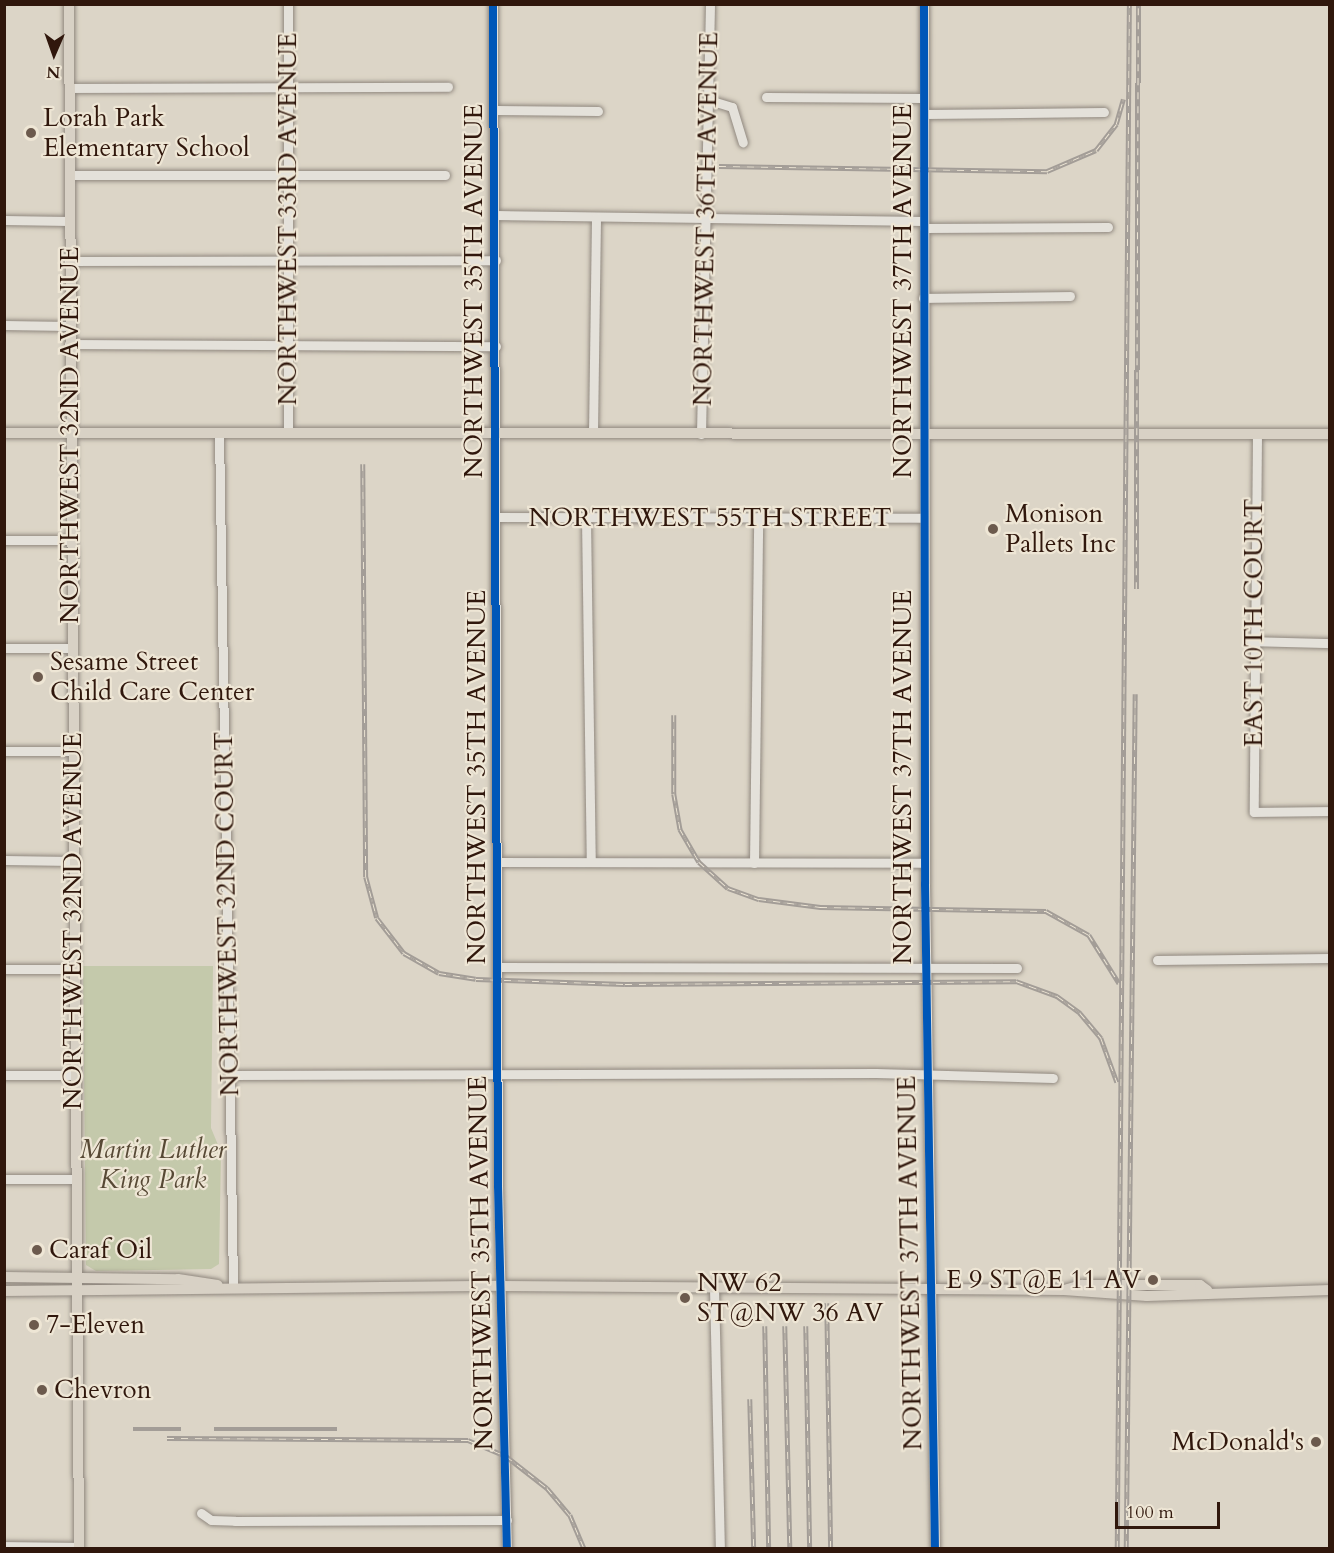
<!DOCTYPE html>
<html>
<head>
<meta charset="utf-8">
<style>
	body { margin:0 }
	#map { position:relative; width:1334px; height:1553px; overflow:hidden; background:#dcd5c7; font-family:Cardo,serif }
	div>[style] { position:absolute }
	.green>* { inset:0; background:#c4c9ab }
	.roads { filter:drop-shadow(0 0 2px #90887f) drop-shadow(0 0 2px #90887f) }
	.minor>* { height:9px; margin:-4.5px; padding:0 4.5px; transform-origin:4.5px; border-radius:4.5px; background:#e4e1da }
	.major>* { height:10px; margin:-5px; padding:0 5px; transform-origin:5px; border-radius:5px; background:#d8d1c5 }
	.rail>* { height:4.5px; margin-top:-2.25px; transform-origin:0; background:repeating-linear-gradient(90deg,#eee6d5 0 7px,#a39d97 0 14px); box-sizing:border-box; border-block:2px solid #a39d97 }
	.cycleway>* { height:8px; margin:-4px; padding:0 4px; transform-origin:4px; border-radius:4px; background:#0057b8 }
	.dots>* { width:16px; height:16px; translate:-50% -50%; box-sizing:border-box; border:3px solid #eee6d5; border-radius:50% }
	span { translate:-50% -50%; white-space:nowrap; text-align:center; line-height:1.15; -webkit-text-stroke:4.5px #eee6d5; paint-order:stroke }
	.poi-label { font-size:26px; color:#30170c }
	.left { translate:0 -50%; text-align:left }
	.right { translate:-100% -50%; text-align:right }
	.street-label { font-size:26px; color:#30170c }
	.park-label { font-size:26px; color:#574935; font-style:italic }
	.frame { position:absolute; inset:0; border:6px solid #30170c; pointer-events:none }
	.north { position:absolute; left:24px; top:24px; width:60px; height:60px; -webkit-text-stroke:4px #eee6d5; paint-order:stroke; rotate:182deg; font-size:16px; font-weight:700; line-height:24px; text-align:center; color:#30170c }
	.north::after { content:''; display:block; margin:auto; width:21px; height:27px; background:#30170c; clip-path:polygon(50% 0,100% 100%,50% 72%,0 100%) }
	.scale { position:absolute; left:1115px; top:1502px; width:105px; height:27px; box-sizing:border-box; border:3px solid #30170c; border-top:0; padding-left:8px; font-size:18px; line-height:21px; white-space:nowrap; color:#30170c; -webkit-text-stroke:4px #eee6d5; paint-order:stroke }
</style>
</head>
<body>
<div id="map">
	<div class="green">
		<div style="clip-path:polygon(83px 966px,213px 966px,211px 1128px,221px 1152px,219px 1264px,211px 1269px,96px 1271px,86px 1265px)"></div>
	</div>
	<div class="roads">
		<div class="minor">
			<div style="left:493px;top:4px;width:1182px;rotate:89.76deg"></div>
			<div style="left:498px;top:1186px;width:362px;rotate:88.6deg"></div>
			<div style="left:924px;top:4px;width:880px;rotate:89.93deg"></div>
			<div style="left:925px;top:884px;width:664px;rotate:89.14deg"></div>
			<div style="left:69px;top:88px;width:379px;rotate:-0.2deg"></div>
			<div style="left:766px;top:97px;width:158px;rotate:0.4deg"></div>
			<div style="left:709px;top:100px;width:24px;rotate:17deg"></div>
			<div style="left:732px;top:107px;width:37px;rotate:73deg"></div>
			<div style="left:495px;top:110px;width:103px;rotate:0.6deg"></div>
			<div style="left:924px;top:114px;width:180px;rotate:-0.6deg"></div>
			<div style="left:69px;top:175px;width:376px"></div>
			<div style="left:496px;top:215px;width:428px;rotate:0.8deg"></div>
			<div style="left:4px;top:220px;width:65px;rotate:0.9deg"></div>
			<div style="left:924px;top:228px;width:184px;rotate:-0.3deg"></div>
			<div style="left:69px;top:261px;width:427px;rotate:-0.1deg"></div>
			<div style="left:923px;top:298px;width:147px;rotate:-0.8deg"></div>
			<div style="left:4px;top:325px;width:65px;rotate:0.9deg"></div>
			<div style="left:69px;top:344px;width:427px;rotate:0.3deg"></div>
			<div style="left:219px;top:432px;width:855px;rotate:89.06deg"></div>
			<div style="left:288px;top:433px;width:429px;rotate:-90deg"></div>
			<div style="left:593px;top:433px;width:216px;rotate:-89.2deg"></div>
			<div style="left:701px;top:434px;width:430px;rotate:-88.8deg"></div>
			<div style="left:1257px;top:434px;width:378px;rotate:90.5deg"></div>
			<div style="left:1254px;top:812px;width:76px;rotate:-0.8deg"></div>
			<div style="left:496px;top:517px;width:427px;rotate:0.1deg"></div>
			<div style="left:586px;top:518px;width:344px;rotate:89.2deg"></div>
			<div style="left:4px;top:540px;width:66px"></div>
			<div style="left:1251px;top:641px;width:79px;rotate:1.5deg"></div>
			<div style="left:4px;top:648px;width:67px"></div>
			<div style="left:4px;top:751px;width:68px"></div>
			<div style="left:4px;top:860px;width:69px;rotate:0.8deg"></div>
			<div style="left:499px;top:862px;width:426px;rotate:0.1deg"></div>
			<div style="left:754px;top:863px;width:346px;rotate:-89.3deg"></div>
			<div style="left:1157px;top:960px;width:173px;rotate:-0.7deg"></div>
			<div style="left:499px;top:967px;width:518px;rotate:0.11deg"></div>
			<div style="left:4px;top:969px;width:70px"></div>
			<div style="left:4px;top:1075px;width:71px"></div>
			<div style="left:231px;top:1075px;width:645px;rotate:-0.18deg"></div>
			<div style="left:876px;top:1073px;width:177px;rotate:1.6deg"></div>
			<div style="left:4px;top:1179px;width:70px"></div>
			<div style="left:714px;top:1288px;width:260px;rotate:88.7deg"></div>
			<div style="left:201px;top:1513px;width:12px;rotate:35deg"></div>
			<div style="left:211px;top:1520px;width:24px;rotate:2deg"></div>
			<div style="left:235px;top:1521px;width:272px;rotate:-0.2deg"></div>
			<div style="left:4px;top:1546px;width:75px;rotate:0.8deg"></div>
		</div>
		<div class="major">
			<div style="left:69px;top:4px;width:1544px;rotate:89.63deg"></div>
			<div style="left:4px;top:433px;width:1326px;rotate:0.04deg"></div>
			<div style="left:4px;top:1277px;width:174px;rotate:0.7deg"></div>
			<div style="left:178px;top:1279px;width:40px;rotate:8.5deg"></div>
			<div style="left:1064px;top:1290px;width:19px;rotate:-16deg"></div>
			<div style="left:1082px;top:1285px;width:118px"></div>
			<div style="left:1200px;top:1285px;width:9px;rotate:36deg"></div>
			<div style="left:4px;top:1291px;width:497px;rotate:-0.6deg"></div>
			<div style="left:501px;top:1286px;width:563px;rotate:0.41deg"></div>
			<div style="left:1064px;top:1290px;width:83px;rotate:4.1deg"></div>
			<div style="left:1147px;top:1296px;width:183px;rotate:-1.9deg"></div>
		</div>
	</div>
	<div class="rail">
		<div style="left:719px;top:166px;width:328px;rotate:0.9deg"></div>
		<div style="left:1047px;top:171px;width:53px;rotate:-23.2deg"></div>
		<div style="left:1096px;top:150px;width:33px;rotate:-52deg"></div>
		<div style="left:1116px;top:124px;width:26px;rotate:-74deg"></div>
		<div style="left:363px;top:464px;width:413px;rotate:89.6deg"></div>
		<div style="left:366px;top:877px;width:42px;rotate:75deg"></div>
		<div style="left:377px;top:918px;width:44px;rotate:52.4deg"></div>
		<div style="left:404px;top:953px;width:40px;rotate:29.7deg"></div>
		<div style="left:439px;top:973px;width:37px;rotate:9deg"></div>
		<div style="left:476px;top:979px;width:149px;rotate:1.9deg"></div>
		<div style="left:625px;top:984px;width:391px;rotate:-0.4deg"></div>
		<div style="left:1016px;top:981px;width:44px;rotate:20.1deg"></div>
		<div style="left:1057px;top:996px;width:29px;rotate:36deg"></div>
		<div style="left:1080px;top:1013px;width:33px;rotate:50deg"></div>
		<div style="left:1101px;top:1038px;width:47px;rotate:70deg"></div>
		<div style="left:1136px;top:589px;width:585px;rotate:-89.8deg"></div>
		<div style="left:674px;top:715px;width:79px;rotate:90deg"></div>
		<div style="left:674px;top:794px;width:36px;rotate:80deg"></div>
		<div style="left:680px;top:829px;width:38px;rotate:60deg"></div>
		<div style="left:699px;top:862px;width:39px;rotate:42deg"></div>
		<div style="left:728px;top:888px;width:33px;rotate:20deg"></div>
		<div style="left:759px;top:899px;width:62px;rotate:7.5deg"></div>
		<div style="left:820px;top:907px;width:226px;rotate:1deg"></div>
		<div style="left:1046px;top:911px;width:49px;rotate:29.2deg"></div>
		<div style="left:1089px;top:935px;width:57px;rotate:58deg"></div>
		<div style="left:827px;top:1303px;width:245px;rotate:89.1deg"></div>
		<div style="left:765px;top:1326px;width:222px;rotate:89deg"></div>
		<div style="left:785px;top:1326px;width:222px;rotate:88.7deg"></div>
		<div style="left:806px;top:1326px;width:222px;rotate:89deg"></div>
		<div style="left:750px;top:1399px;width:149px;rotate:88.5deg"></div>
		<div style="left:133px;top:1429px;width:48px"></div>
		<div style="left:214px;top:1429px;width:123px"></div>
		<div style="left:167px;top:1438px;width:301px;rotate:0.4deg"></div>
		<div style="left:468px;top:1440px;width:41px;rotate:22.8deg"></div>
		<div style="left:506px;top:1456px;width:52px;rotate:38deg"></div>
		<div style="left:547px;top:1488px;width:35px;rotate:50deg"></div>
		<div style="left:570px;top:1515px;width:36px;rotate:67deg"></div>
		<div style="left:1117px;top:1548px;width:1544px;rotate:-89.55deg"></div>
		<div style="left:1126px;top:1548px;width:854px;rotate:-89.4deg"></div>
	</div>
	<div class="cycleway">
		<div style="left:493px;top:4px;width:1182px;rotate:89.76deg"></div>
		<div style="left:498px;top:1186px;width:362px;rotate:88.6deg"></div>
		<div style="left:924px;top:4px;width:880px;rotate:89.93deg"></div>
		<div style="left:925px;top:884px;width:664px;rotate:89.14deg"></div>
	</div>
	<div class="dots">
		<div style="left:31px;top:133px;background:#6c5a4d"></div>
		<div style="left:993px;top:529px;background:#6c5a4d"></div>
		<div style="left:38px;top:677px;background:#6c5a4d"></div>
		<div style="left:37px;top:1250px;background:#6c5a4d"></div>
		<div style="left:1153px;top:1280px;background:#6c5a4d"></div>
		<div style="left:685px;top:1298px;background:#6c5a4d"></div>
		<div style="left:34px;top:1325px;background:#6c5a4d"></div>
		<div style="left:42px;top:1390px;background:#6c5a4d"></div>
		<div style="left:1316px;top:1442px;background:#6c5a4d"></div>
	</div>
	<div class="poi-label">
		<span class="left" style="left:43px;top:133px">Lorah Park<br>Elementary School</span>
		<span class="left" style="left:1005px;top:529px">Monison<br>Pallets Inc</span>
		<span class="left" style="left:50px;top:677px">Sesame Street<br>Child Care Center</span>
		<span class="left" style="left:49px;top:1250px">Caraf Oil</span>
		<span class="right" style="left:1141px;top:1280px">E 9 ST@E 11 AV</span>
		<span class="left" style="left:697px;top:1298px">NW 62<br>ST@NW 36 AV</span>
		<span class="left" style="left:46px;top:1325px">7-Eleven</span>
		<span class="left" style="left:54px;top:1390px">Chevron</span>
		<span class="right" style="left:1304px;top:1442px">McDonald's</span>
	</div>
	<div class="street-label">
		<span style="left:288px;top:219px;rotate:-90deg">NORTHWEST 33RD AVENUE</span>
		<span style="left:706px;top:219px;rotate:-89deg">NORTHWEST 36TH AVENUE</span>
		<span style="left:474px;top:291px;rotate:-90deg">NORTHWEST 35TH AVENUE</span>
		<span style="left:903px;top:291px;rotate:-90deg">NORTHWEST 37TH AVENUE</span>
		<span style="left:70px;top:435px;rotate:-90deg">NORTHWEST 32ND AVENUE</span>
		<span style="left:710px;top:518px">NORTHWEST 55TH STREET</span>
		<span style="left:1254px;top:623px;rotate:-90deg">EAST 10TH COURT</span>
		<span style="left:477px;top:777px;rotate:-90deg">NORTHWEST 35TH AVENUE</span>
		<span style="left:903px;top:777px;rotate:-90deg">NORTHWEST 37TH AVENUE</span>
		<span style="left:227px;top:914px;rotate:-91deg">NORTHWEST 32ND COURT</span>
		<span style="left:73px;top:921px;rotate:-90deg">NORTHWEST 32ND AVENUE</span>
		<span style="left:481px;top:1263px;rotate:-91deg">NORTHWEST 35TH AVENUE</span>
		<span style="left:910px;top:1263px;rotate:-91deg">NORTHWEST 37TH AVENUE</span>
	</div>
	<div class="park-label">
		<span style="left:153px;top:1165px">Martin Luther<br>King Park</span>
	</div>
	<div class="frame"></div>
	<div class="north">N</div>
	<div class="scale">100 m</div>
</div>
</body>
</html>
